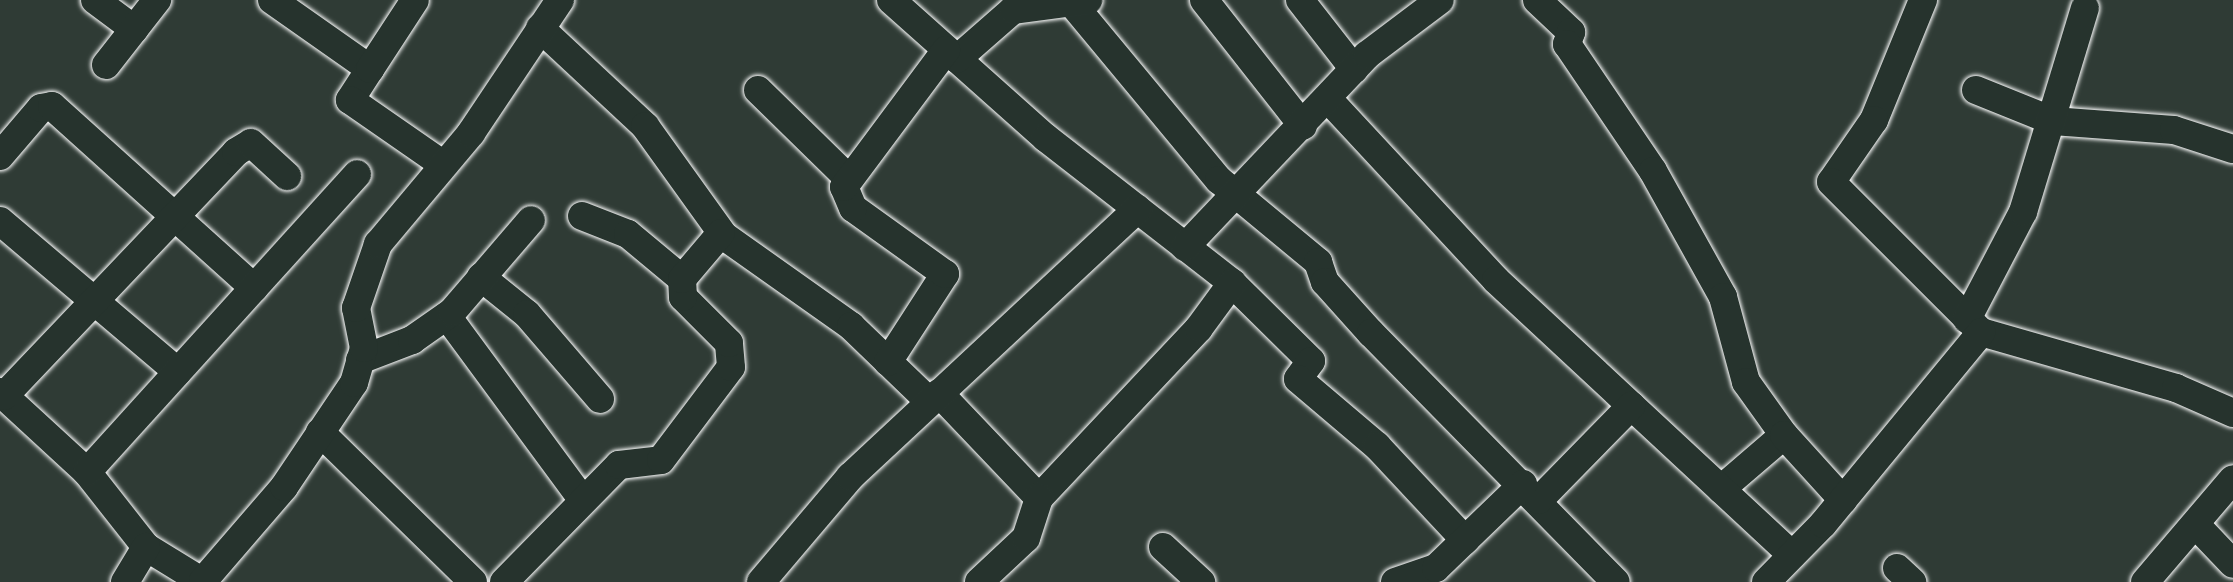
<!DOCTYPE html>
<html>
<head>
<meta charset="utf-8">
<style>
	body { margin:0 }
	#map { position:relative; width:2233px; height:582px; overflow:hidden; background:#2f3b35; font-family:Mali,sans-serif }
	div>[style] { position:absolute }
	.roads { filter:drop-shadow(0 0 2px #fff) drop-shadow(0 0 2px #fff) }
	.street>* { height:28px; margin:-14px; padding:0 14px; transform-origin:14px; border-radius:14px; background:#26332d }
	span { translate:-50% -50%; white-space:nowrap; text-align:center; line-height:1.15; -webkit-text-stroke:7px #26332d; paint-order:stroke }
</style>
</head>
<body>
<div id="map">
	<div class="roads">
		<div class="street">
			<div style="left:95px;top:0;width:49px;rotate:36.6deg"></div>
			<div style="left:272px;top:0;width:120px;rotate:35.1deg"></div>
			<div style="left:370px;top:69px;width:37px;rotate:123deg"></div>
			<div style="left:350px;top:100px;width:114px;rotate:34.7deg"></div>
			<div style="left:891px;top:0;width:208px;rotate:41.7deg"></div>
			<div style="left:1046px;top:138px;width:236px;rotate:37.9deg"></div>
			<div style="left:1232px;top:283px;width:111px;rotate:44.6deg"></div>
			<div style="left:1311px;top:361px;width:22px;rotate:126deg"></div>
			<div style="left:1298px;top:379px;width:104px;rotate:40.3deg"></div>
			<div style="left:1377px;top:446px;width:129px;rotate:46.9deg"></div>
			<div style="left:1204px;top:0;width:160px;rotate:51.8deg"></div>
			<div style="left:1300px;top:0;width:88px;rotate:52deg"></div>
			<div style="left:1537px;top:0;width:47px;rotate:43.3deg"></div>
			<div style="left:1571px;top:32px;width:13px;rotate:108deg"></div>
			<div style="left:1567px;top:44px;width:153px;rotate:55.9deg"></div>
			<div style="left:1653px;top:171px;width:144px;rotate:60.9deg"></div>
			<div style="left:1723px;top:297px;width:88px;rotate:74.9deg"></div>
			<div style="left:1746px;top:382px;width:65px;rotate:54.4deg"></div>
			<div style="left:1784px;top:435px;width:83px;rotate:139.4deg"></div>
			<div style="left:1923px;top:0;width:130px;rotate:112.2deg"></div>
			<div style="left:1874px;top:120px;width:75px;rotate:124.7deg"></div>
			<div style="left:1831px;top:182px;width:212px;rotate:45deg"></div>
			<div style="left:1981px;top:332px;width:203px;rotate:16deg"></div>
			<div style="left:2176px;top:388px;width:62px;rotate:23.7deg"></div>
			<div style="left:1071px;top:2px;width:231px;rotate:50.3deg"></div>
			<div style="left:1219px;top:180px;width:129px;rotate:39.6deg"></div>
			<div style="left:1318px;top:262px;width:21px;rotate:71deg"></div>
			<div style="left:1325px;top:282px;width:69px;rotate:48deg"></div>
			<div style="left:1371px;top:333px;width:349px;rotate:45.5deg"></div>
			<div style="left:540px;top:28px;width:144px;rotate:43deg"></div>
			<div style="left:645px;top:126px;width:135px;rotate:54.3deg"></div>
			<div style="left:724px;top:236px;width:156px;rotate:35.3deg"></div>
			<div style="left:851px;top:326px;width:108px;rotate:43.9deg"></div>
			<div style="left:957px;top:59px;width:74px;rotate:-41.2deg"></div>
			<div style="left:1013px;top:10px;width:76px;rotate:-7.6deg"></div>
			<div style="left:106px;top:65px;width:83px;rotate:-51.9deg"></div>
			<div style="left:370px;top:69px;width:82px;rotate:-56.9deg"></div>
			<div style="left:758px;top:90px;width:127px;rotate:44.4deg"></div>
			<div style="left:1976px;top:90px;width:83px;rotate:21.9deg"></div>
			<div style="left:2053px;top:121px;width:121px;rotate:4.3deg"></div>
			<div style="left:2174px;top:130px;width:62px;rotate:17.9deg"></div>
			<div style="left:1328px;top:99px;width:247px;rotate:47.1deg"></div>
			<div style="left:1496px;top:280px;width:404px;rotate:42.9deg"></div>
			<div style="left:0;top:156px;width:63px;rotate:-49.5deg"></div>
			<div style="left:41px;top:108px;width:11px;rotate:-10deg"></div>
			<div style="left:52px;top:106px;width:272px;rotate:42deg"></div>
			<div style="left:582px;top:216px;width:49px;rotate:21.4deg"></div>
			<div style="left:628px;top:234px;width:70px;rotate:39.8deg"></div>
			<div style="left:0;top:221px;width:233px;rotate:40.3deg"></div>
			<div style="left:1185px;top:247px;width:265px;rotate:-46.5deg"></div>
			<div style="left:1367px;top:55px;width:91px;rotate:-37deg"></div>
			<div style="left:481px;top:277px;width:59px;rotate:38.8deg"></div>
			<div style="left:527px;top:314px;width:112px;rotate:49.3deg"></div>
			<div style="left:447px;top:316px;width:227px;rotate:53.6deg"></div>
			<div style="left:1967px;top:319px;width:121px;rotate:-62.4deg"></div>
			<div style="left:2023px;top:212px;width:213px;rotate:-73.1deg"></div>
			<div style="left:360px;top:360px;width:56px;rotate:-21deg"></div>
			<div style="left:412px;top:340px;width:49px;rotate:-35deg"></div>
			<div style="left:452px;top:312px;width:121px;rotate:-49.3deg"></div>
			<div style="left:888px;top:362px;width:105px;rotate:-57.1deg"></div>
			<div style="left:945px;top:274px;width:113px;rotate:-144.3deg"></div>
			<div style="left:853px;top:208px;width:23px;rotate:-113deg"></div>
			<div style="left:844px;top:187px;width:171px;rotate:-53.3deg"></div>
			<div style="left:0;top:392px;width:118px;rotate:42.6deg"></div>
			<div style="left:87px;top:472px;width:95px;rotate:51.8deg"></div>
			<div style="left:146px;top:547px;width:67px;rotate:31.6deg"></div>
			<div style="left:939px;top:393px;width:145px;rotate:46.4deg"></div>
			<div style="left:1039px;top:498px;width:233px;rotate:-46.7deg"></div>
			<div style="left:1199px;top:328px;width:56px;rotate:-53.7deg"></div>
			<div style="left:4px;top:396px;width:337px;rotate:-46.4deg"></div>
			<div style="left:236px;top:152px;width:17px;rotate:-31deg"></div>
			<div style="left:251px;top:143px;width:49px;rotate:42.5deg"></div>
			<div style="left:320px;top:432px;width:214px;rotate:44.4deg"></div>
			<div style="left:1784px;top:435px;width:88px;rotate:47.8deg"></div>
			<div style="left:87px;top:472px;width:402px;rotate:-47.8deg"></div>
			<div style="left:1539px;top:500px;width:132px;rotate:-45.6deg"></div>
			<div style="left:2197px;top:526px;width:52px;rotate:46.5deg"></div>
			<div style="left:1163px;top:547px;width:52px;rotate:42.6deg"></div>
			<div style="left:1897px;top:568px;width:21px;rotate:43deg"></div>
			<div style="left:203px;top:581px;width:124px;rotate:-49.2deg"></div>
			<div style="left:284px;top:487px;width:125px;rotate:-56.1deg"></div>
			<div style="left:354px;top:383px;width:36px;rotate:-74deg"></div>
			<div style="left:364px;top:348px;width:41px;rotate:-101.3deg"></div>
			<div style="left:356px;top:308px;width:68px;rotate:-71deg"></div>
			<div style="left:378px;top:244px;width:145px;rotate:-50deg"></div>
			<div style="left:471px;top:133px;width:160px;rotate:-56.2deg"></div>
			<div style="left:125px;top:582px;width:41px;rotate:-59deg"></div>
			<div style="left:504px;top:582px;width:164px;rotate:-45.5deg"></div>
			<div style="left:619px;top:465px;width:42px;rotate:-6.8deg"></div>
			<div style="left:661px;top:460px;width:116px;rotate:-53deg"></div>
			<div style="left:731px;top:367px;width:24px;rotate:-95deg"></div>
			<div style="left:729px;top:343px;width:65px;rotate:-135deg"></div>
			<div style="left:683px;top:297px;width:18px;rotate:-93deg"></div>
			<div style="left:682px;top:279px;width:60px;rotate:-49.7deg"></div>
			<div style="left:761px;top:582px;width:138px;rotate:-49.7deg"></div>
			<div style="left:850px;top:477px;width:393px;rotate:-43deg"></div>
			<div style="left:979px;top:582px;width:64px;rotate:-43.1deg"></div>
			<div style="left:1026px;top:538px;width:42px;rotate:-72deg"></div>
			<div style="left:1395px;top:582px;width:43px;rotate:-18.9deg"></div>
			<div style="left:1436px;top:568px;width:121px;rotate:-44deg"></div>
			<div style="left:1766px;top:582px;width:81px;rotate:-45.5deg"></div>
			<div style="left:1823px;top:524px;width:249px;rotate:-50.5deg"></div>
			<div style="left:2145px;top:582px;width:135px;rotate:-49.5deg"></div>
		</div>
	</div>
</div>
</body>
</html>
